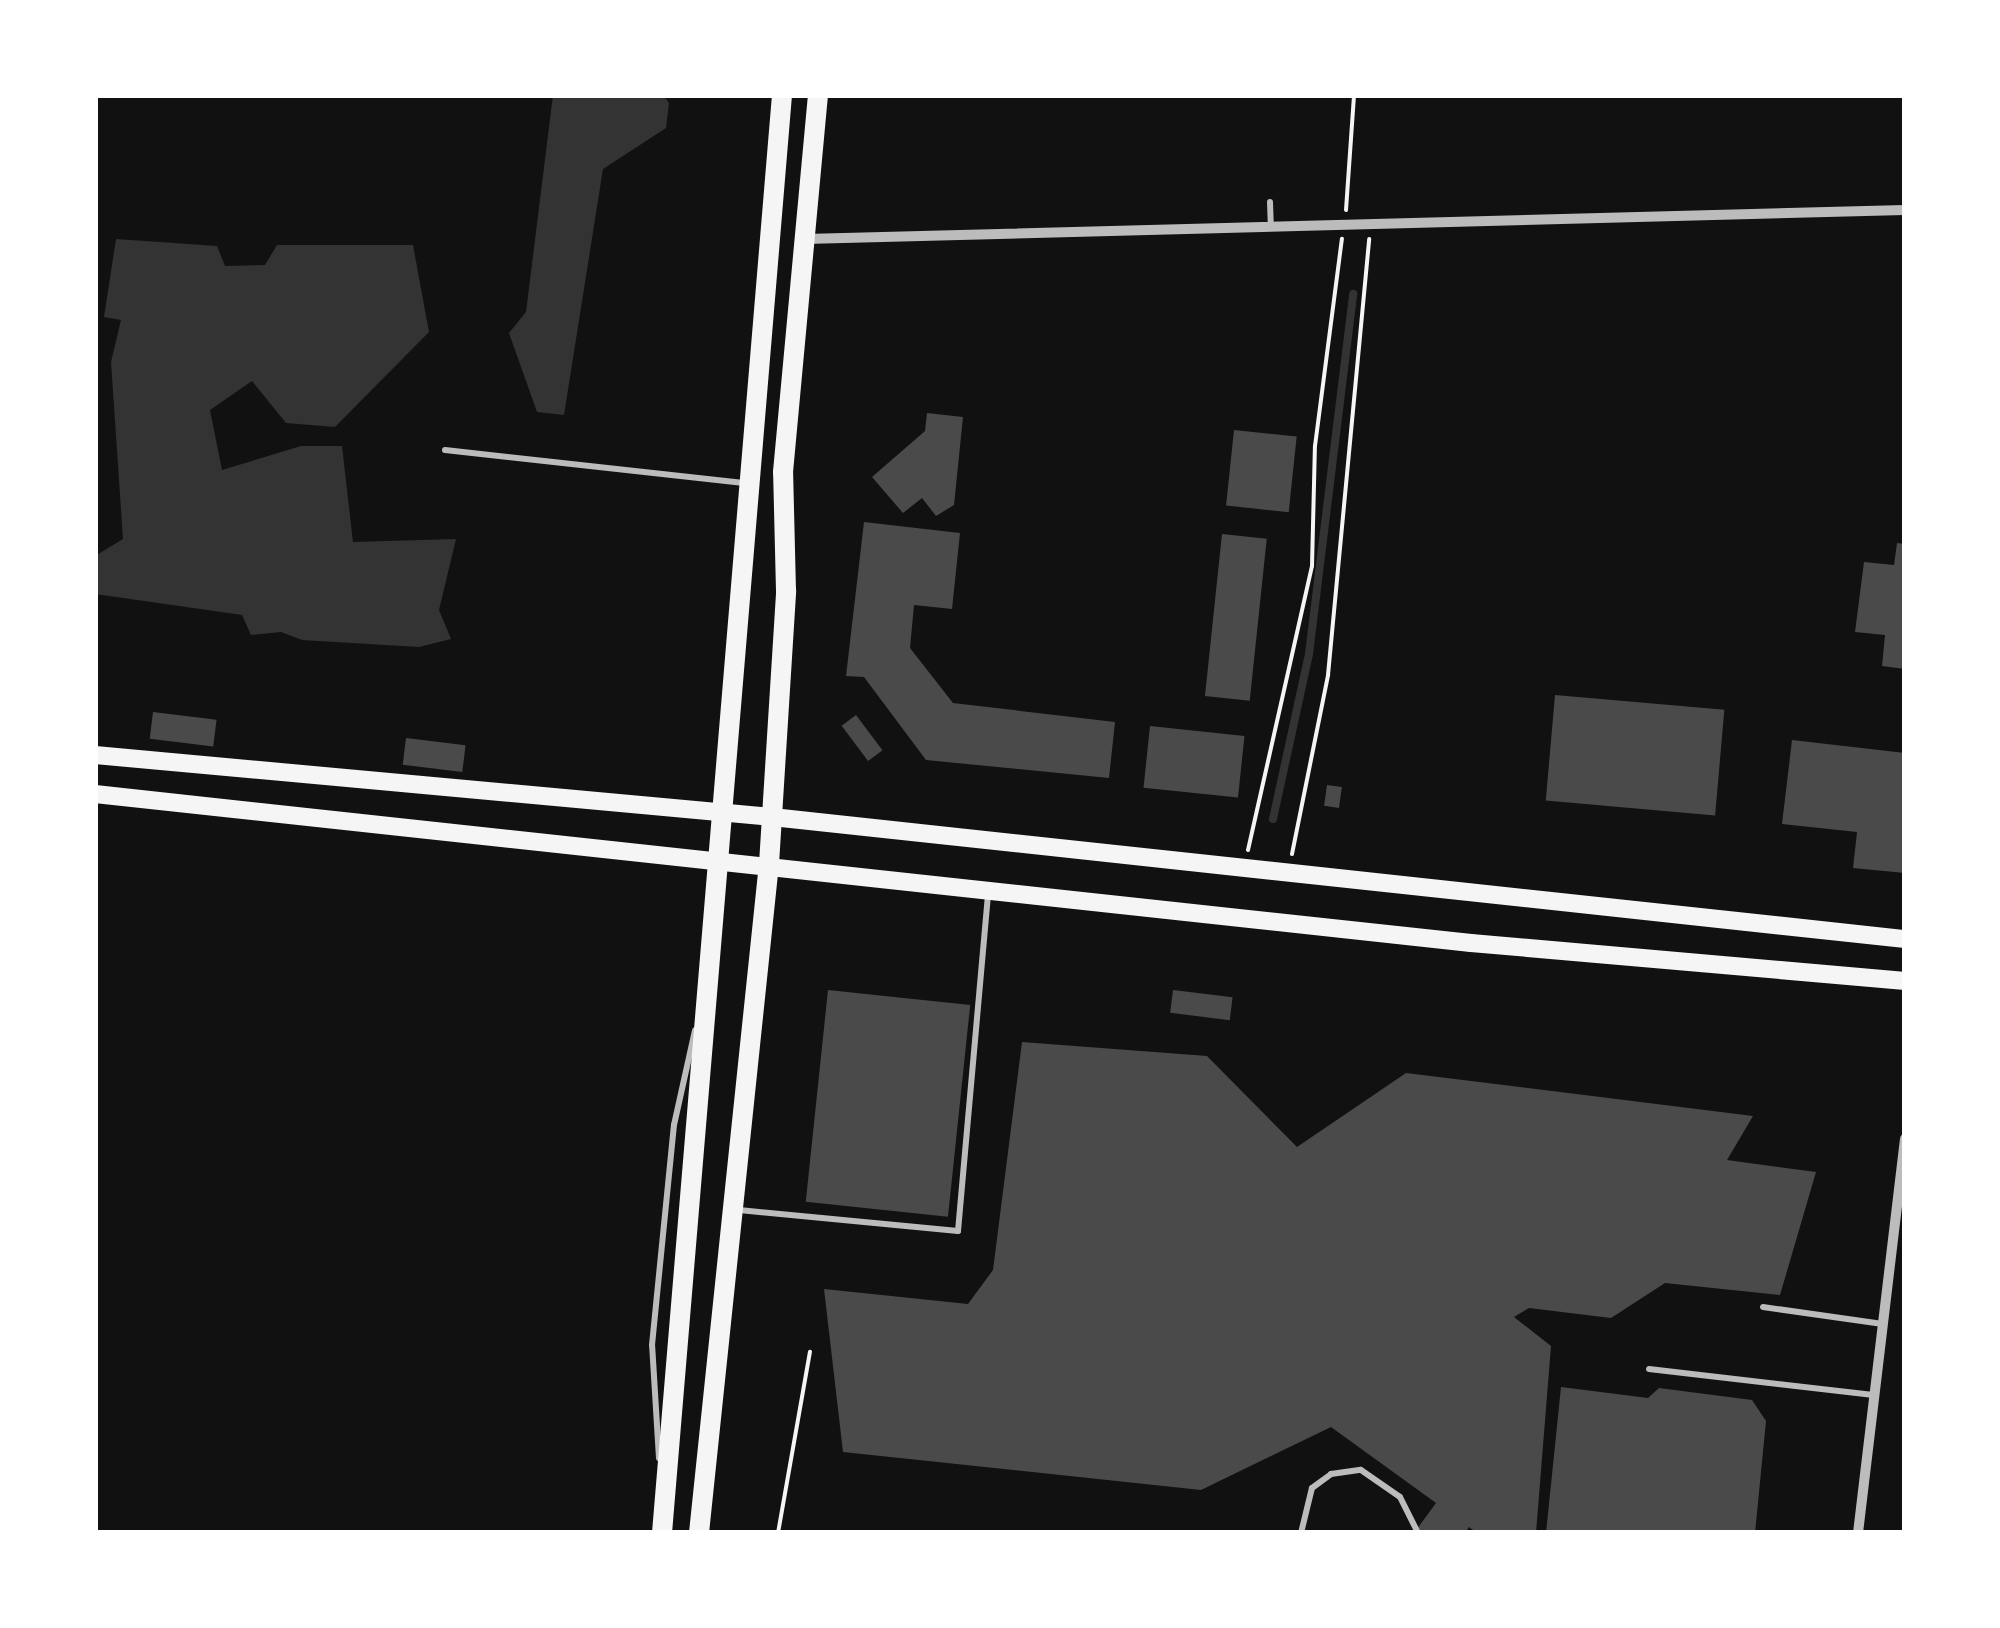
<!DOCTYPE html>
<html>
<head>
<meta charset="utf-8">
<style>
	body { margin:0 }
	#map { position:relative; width:2000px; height:1628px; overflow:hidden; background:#111; font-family:Barlow,sans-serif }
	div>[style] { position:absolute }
	.water>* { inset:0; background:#333 }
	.stream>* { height:8px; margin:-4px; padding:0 4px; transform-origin:4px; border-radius:4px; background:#333 }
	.building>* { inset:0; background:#4a4a4a; transform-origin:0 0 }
	.path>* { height:4px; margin:-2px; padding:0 2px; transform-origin:2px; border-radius:2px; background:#f5f5f5 }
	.service>* { height:6px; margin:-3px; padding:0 3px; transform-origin:3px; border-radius:3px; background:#bcbcbc }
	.minor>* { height:10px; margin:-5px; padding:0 5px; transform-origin:5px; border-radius:5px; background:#bcbcbc }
	.secondary>* { height:18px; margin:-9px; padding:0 9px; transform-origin:9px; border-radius:9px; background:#f5f5f5 }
	.primary>* { height:20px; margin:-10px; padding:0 10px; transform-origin:10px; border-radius:10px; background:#f5f5f5 }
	span { translate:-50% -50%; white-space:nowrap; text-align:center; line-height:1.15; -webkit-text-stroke:10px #fff; paint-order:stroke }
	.frame { position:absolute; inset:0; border:98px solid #fff; pointer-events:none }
</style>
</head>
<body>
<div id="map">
	<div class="water">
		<div style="clip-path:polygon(553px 95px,663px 95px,669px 103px,666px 128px,603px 169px,564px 415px,537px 412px,509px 333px,526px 312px)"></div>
		<div style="clip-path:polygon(116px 239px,217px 246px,225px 266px,265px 265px,277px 245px,413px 245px,429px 332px,335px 427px,286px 423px,252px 381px,210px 410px,222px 470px,301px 446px,342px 446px,353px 542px,456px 539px,439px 610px,451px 639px,419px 647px,302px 640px,281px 632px,251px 635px,242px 615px,95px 594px,95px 556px,123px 539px,111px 362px,121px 320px,104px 317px)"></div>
	</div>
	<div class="stream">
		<div style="left:1273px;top:819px;width:169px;rotate:-77.7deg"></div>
		<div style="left:1309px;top:654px;width:363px;rotate:-83deg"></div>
	</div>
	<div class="building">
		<div style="clip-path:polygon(927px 413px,963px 417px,954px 505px,936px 516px,922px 498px,903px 513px,872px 477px,925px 431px)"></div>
		<div style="left:1234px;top:430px;width:63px;height:76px;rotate:6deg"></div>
		<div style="clip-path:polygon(864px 522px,960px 533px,952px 609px,914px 605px,910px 648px,953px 703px,1115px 722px,1109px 778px,926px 760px,864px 677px,846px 676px)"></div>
		<div style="left:1222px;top:534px;width:45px;height:163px;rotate:6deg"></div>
		<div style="clip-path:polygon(1897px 543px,1905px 544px,1905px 669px,1882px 666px,1885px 635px,1855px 632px,1864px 562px,1894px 565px)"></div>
		<div style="left:1555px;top:695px;width:170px;height:106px;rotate:5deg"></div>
		<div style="left:153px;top:712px;width:64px;height:27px;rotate:7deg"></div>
		<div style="left:856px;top:715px;width:44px;height:18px;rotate:53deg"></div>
		<div style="left:1150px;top:726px;width:95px;height:62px;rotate:6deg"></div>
		<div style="left:406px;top:738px;width:60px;height:27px;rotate:7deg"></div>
		<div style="clip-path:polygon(1792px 740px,1905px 753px,1905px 873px,1853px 868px,1857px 832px,1782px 824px)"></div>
		<div style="left:1327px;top:785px;width:15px;height:21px;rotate:8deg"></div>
		<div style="left:828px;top:990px;width:143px;height:213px;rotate:6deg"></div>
		<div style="left:1173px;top:990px;width:60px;height:23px;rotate:7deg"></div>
		<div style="clip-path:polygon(1022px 1042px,1207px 1056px,1297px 1147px,1406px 1073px,1753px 1116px,1727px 1160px,1816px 1172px,1780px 1295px,1665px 1283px,1611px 1318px,1529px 1308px,1514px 1317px,1551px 1346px,1536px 1533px,1477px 1533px,1469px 1527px,1465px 1533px,1414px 1533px,1436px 1503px,1331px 1427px,1201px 1490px,843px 1452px,824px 1289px,968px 1304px,993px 1270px)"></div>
		<div style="clip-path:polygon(1561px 1387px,1648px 1398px,1659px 1388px,1752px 1400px,1766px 1421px,1755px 1533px,1546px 1533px)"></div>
	</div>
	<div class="path">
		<div style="left:1346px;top:210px;width:115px;rotate:-86deg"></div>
		<div style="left:1248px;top:850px;width:291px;rotate:-77.3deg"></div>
		<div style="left:1312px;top:566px;width:120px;rotate:-88.6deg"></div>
		<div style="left:1315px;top:446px;width:209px;rotate:-82.6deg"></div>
		<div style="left:1292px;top:854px;width:183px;rotate:-78.6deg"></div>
		<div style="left:1328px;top:675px;width:438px;rotate:-84.6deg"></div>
		<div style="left:778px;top:1533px;width:184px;rotate:-80deg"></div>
	</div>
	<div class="service">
		<div style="left:1270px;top:202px;width:25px;rotate:88deg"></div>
		<div style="left:445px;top:450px;width:303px;rotate:6.3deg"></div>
		<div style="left:739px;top:1210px;width:220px;rotate:5.5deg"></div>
		<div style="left:958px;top:1231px;width:336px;rotate:-84.9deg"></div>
		<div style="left:1763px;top:1307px;width:121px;rotate:8.1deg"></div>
		<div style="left:1649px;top:1369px;width:226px;rotate:6.6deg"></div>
		<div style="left:659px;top:1458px;width:113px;rotate:-93.5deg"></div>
		<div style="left:652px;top:1345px;width:221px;rotate:-84.3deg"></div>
		<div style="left:674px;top:1125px;width:97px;rotate:-77.5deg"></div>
		<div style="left:1301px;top:1533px;width:46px;rotate:-76.3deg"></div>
		<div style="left:1312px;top:1488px;width:24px;rotate:-36deg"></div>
		<div style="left:1331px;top:1474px;width:30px;rotate:-8deg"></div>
		<div style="left:1361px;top:1470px;width:47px;rotate:34.7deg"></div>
		<div style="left:1400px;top:1497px;width:40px;rotate:63.4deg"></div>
	</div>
	<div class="minor">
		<div style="left:805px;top:239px;width:1100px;rotate:-1.51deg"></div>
		<div style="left:1858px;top:1533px;width:397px;rotate:-83.2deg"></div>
	</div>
	<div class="secondary">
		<div style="left:95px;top:755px;width:680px;rotate:5.23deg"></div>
		<div style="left:772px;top:817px;width:1140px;rotate:6.15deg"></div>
		<div style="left:95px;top:794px;width:1384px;rotate:6.18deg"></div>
		<div style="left:1471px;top:943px;width:436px;rotate:5deg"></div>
	</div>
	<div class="primary">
		<div style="left:662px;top:1533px;width:1443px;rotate:-85.23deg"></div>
		<div style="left:699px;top:1533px;width:673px;rotate:-84.03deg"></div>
		<div style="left:769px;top:864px;width:274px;rotate:-86.4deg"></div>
		<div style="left:786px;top:591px;width:119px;rotate:-91.4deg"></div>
		<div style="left:783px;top:472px;width:379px;rotate:-84.7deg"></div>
	</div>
	<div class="frame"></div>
</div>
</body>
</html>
